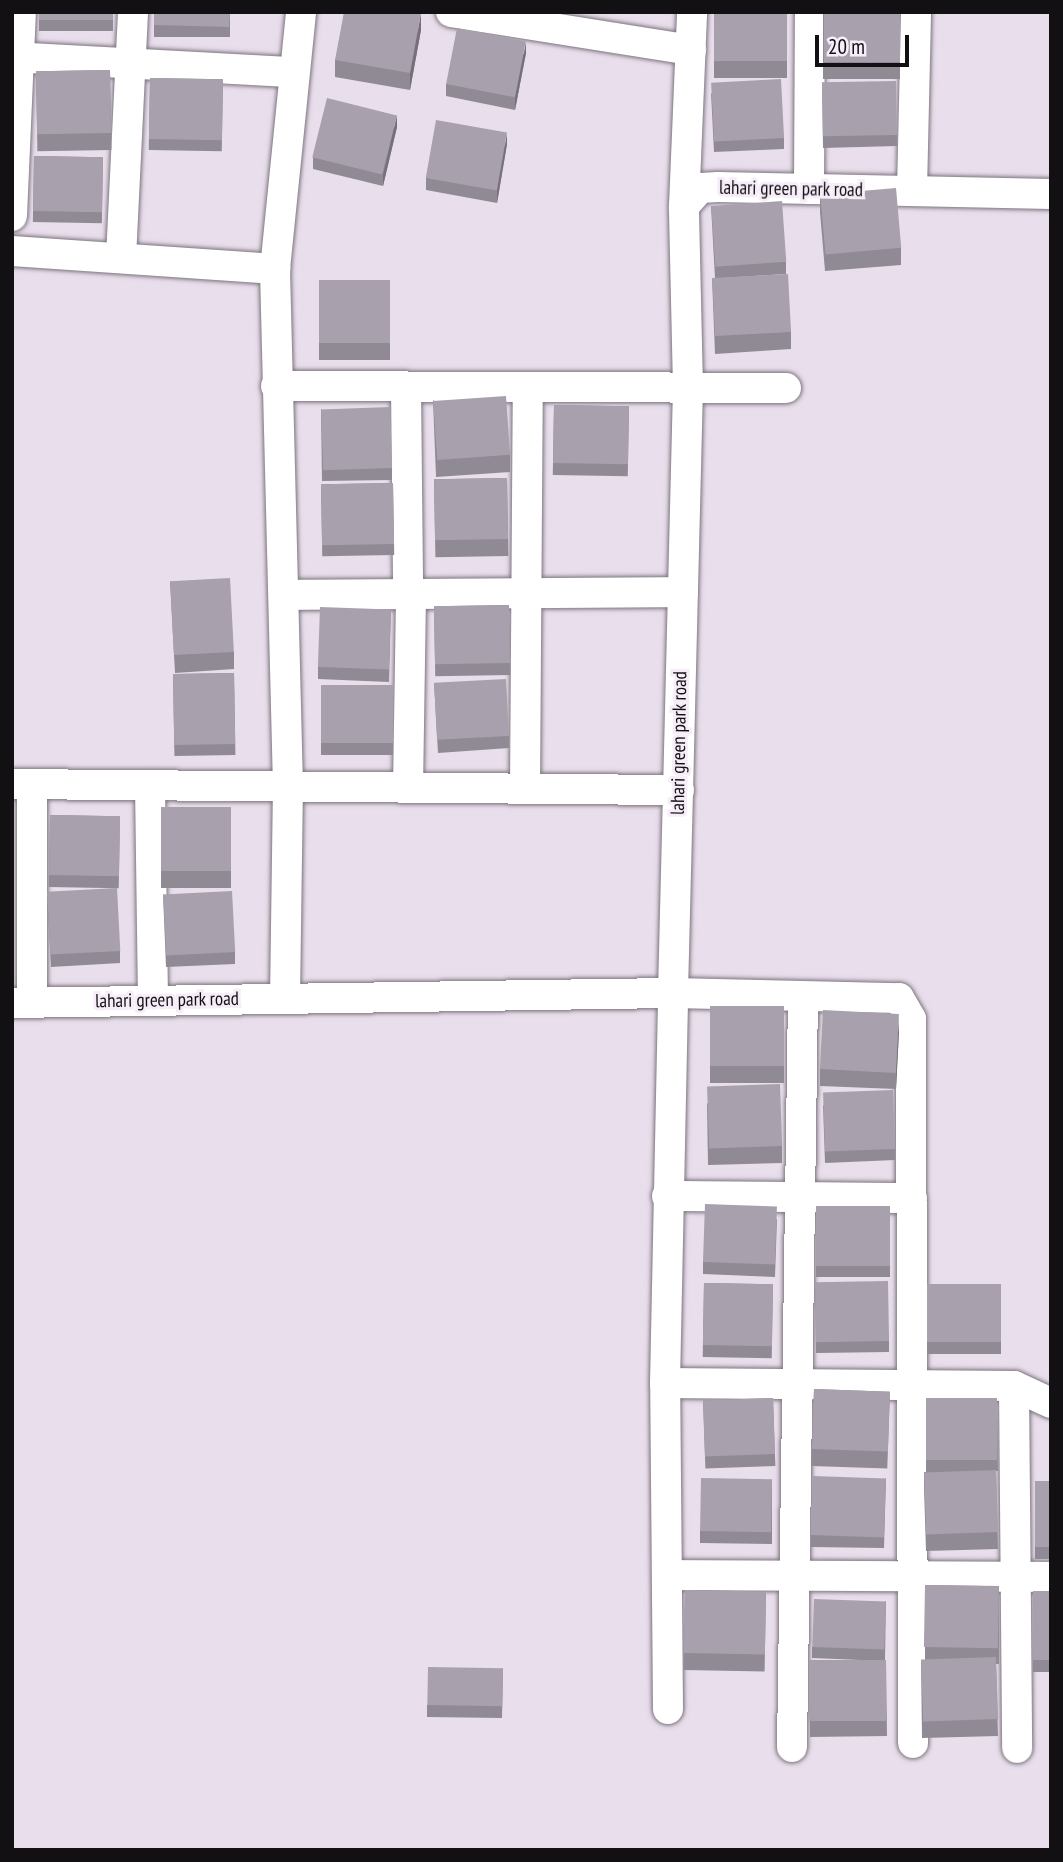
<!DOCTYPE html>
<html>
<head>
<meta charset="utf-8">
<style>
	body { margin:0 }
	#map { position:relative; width:1063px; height:1862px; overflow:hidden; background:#e9dfec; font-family:"PT Sans Narrow",sans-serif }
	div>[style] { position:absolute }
	.roads { filter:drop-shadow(0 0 2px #7c747f) drop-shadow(0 0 2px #7c747f) }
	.minor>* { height:30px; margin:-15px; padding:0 15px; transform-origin:15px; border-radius:15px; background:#fff }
	.wall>* { inset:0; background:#908a94; transform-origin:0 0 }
	.shaded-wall>* { inset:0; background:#767078 }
	.building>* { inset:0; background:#a8a0ac; transform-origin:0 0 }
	span { translate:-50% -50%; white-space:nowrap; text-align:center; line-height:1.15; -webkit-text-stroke:6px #f6edf9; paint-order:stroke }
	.street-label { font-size:19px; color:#131014 }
	.frame { position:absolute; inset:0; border:14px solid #131014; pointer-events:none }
	.scale { position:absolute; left:815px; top:35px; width:94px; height:32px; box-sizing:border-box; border:4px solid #131014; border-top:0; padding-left:9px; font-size:21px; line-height:24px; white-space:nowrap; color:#131014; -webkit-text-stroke:5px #f6edf9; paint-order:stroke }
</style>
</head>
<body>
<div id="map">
	<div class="roads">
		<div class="minor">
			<div style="left:451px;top:12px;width:243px;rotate:9deg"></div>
			<div style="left:12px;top:57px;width:281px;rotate:3.1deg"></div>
			<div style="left:809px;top:189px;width:177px;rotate:-89.7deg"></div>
			<div style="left:912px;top:191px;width:179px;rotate:-88.7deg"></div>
			<div style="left:684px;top:206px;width:194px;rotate:-87.6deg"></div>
			<div style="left:12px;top:216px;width:204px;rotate:-87.5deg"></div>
			<div style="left:12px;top:251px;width:264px;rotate:3.9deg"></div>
			<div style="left:121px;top:258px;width:246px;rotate:-87.2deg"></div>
			<div style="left:276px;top:386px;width:510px;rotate:0.22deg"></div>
			<div style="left:406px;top:387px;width:207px;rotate:89.4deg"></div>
			<div style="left:285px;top:595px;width:398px;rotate:-0.4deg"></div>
			<div style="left:12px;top:784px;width:667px;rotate:0.52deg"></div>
			<div style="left:32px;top:784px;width:219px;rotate:90deg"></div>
			<div style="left:150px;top:785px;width:214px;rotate:89.2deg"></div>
			<div style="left:408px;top:788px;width:193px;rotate:-89.1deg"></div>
			<div style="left:525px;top:789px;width:402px;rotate:-89.6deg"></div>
			<div style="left:285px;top:999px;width:212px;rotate:-89.2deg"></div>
			<div style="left:288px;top:787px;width:518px;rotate:-91.44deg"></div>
			<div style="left:275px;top:269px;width:258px;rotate:-84.2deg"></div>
			<div style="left:12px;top:1003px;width:661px;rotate:-0.87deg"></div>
			<div style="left:673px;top:993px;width:605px;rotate:-88.58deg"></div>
			<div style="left:688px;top:388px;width:182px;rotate:-91.3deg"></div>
			<div style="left:684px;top:206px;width:24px;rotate:-48deg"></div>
			<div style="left:700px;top:188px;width:18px;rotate:-3deg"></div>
			<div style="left:718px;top:187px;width:333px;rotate:1.2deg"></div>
			<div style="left:667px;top:1196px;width:245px;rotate:0.5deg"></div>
			<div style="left:665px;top:1383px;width:349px;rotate:0.5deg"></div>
			<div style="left:1014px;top:1386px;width:41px;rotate:24.7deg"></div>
			<div style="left:1014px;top:1386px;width:362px;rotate:89.5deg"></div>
			<div style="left:668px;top:1575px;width:383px;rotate:0.3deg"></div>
			<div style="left:668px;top:1709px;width:326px;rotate:-90.5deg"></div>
			<div style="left:665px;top:1383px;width:390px;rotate:-88.8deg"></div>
			<div style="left:673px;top:993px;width:226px;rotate:1.3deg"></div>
			<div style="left:899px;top:998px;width:24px;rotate:60deg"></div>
			<div style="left:911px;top:1019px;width:724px;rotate:89.84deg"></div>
			<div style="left:792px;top:1747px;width:750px;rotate:-89.16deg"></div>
		</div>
	</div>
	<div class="wall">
		<div style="left:39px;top:12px;width:74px;height:19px"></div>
		<div style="left:154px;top:12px;width:76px;height:25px"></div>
		<div style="left:714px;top:12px;width:73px;height:66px"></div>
		<div style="left:823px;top:12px;width:77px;height:67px"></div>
		<div style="clip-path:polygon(421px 30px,410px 90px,335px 77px,335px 60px)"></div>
		<div style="clip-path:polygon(526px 53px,515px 110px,446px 96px,446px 84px)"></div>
		<div style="left:110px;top:70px;width:80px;height:74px;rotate:89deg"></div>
		<div style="left:150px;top:78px;width:73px;height:72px;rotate:1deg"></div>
		<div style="clip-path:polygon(822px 82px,897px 135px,897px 146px,823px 148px)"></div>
		<div style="clip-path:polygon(711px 93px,784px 138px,784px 149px,714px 152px)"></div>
		<div style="clip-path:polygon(397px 127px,383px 186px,313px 169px,313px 157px)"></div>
		<div style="clip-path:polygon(507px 144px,497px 203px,426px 190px,426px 178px)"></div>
		<div style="left:34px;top:156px;width:69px;height:66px;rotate:1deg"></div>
		<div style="clip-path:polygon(820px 195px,901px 248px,901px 265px,825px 271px,820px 212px)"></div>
		<div style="clip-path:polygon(711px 206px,786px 262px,786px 274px,723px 278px,791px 332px,791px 349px,715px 354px,712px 278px,715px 278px)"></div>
		<div style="left:319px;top:280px;width:71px;height:80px"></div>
		<div style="clip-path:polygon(433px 400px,510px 455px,510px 472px,436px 477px)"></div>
		<div style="left:554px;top:405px;width:75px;height:70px;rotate:1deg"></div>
		<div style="clip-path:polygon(321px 409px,392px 468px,392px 480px,322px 481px)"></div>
		<div style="left:507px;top:478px;width:78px;height:73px;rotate:89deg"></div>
		<div style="left:393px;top:483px;width:72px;height:72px;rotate:89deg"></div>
		<div style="clip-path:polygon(170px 581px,234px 652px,234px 669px,175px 673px)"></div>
		<div style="left:509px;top:605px;width:70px;height:75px;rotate:89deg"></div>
		<div style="clip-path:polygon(391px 609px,389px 682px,318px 679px,318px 667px)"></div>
		<div style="left:234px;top:673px;width:82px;height:61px;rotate:89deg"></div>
		<div style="clip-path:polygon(434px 683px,509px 736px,509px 748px,438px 753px)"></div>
		<div style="left:393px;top:685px;width:70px;height:72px;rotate:90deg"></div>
		<div style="left:231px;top:807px;width:81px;height:70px;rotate:90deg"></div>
		<div style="left:50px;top:815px;width:70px;height:72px;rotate:1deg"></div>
		<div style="clip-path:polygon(47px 892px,120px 951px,120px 963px,51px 967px)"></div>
		<div style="clip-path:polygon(163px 894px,235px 952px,235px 964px,166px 967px)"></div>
		<div style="left:710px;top:1006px;width:74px;height:77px"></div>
		<div style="clip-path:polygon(899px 1031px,896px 1089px,820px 1086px,820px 1069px)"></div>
		<div style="clip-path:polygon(707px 1103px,782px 1146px,782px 1163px,708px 1165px)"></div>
		<div style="clip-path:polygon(823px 1105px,895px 1149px,895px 1160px,825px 1163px)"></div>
		<div style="left:816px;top:1206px;width:74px;height:71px"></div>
		<div style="clip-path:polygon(777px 1219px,775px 1277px,703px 1274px,703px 1262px)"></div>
		<div style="clip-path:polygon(815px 1282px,889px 1341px,889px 1352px,816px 1353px)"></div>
		<div style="left:704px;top:1283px;width:69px;height:74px;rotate:1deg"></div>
		<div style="left:927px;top:1284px;width:74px;height:70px"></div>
		<div style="left:814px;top:1389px;width:76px;height:77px;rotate:2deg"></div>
		<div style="left:773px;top:1398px;width:68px;height:70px;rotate:88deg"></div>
		<div style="clip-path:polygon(926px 1398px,997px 1398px,998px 1471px,996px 1471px,998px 1549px,926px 1551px,924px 1489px,924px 1472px,926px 1472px)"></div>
		<div style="clip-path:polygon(886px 1478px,884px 1548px,811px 1547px,811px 1535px)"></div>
		<div style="clip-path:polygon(772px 1479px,772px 1544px,700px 1543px,700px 1531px)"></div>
		<div style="left:1035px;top:1481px;width:16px;height:78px"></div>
		<div style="clip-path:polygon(925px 1585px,999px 1586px,999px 1664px,996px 1664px,998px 1736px,922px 1738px,921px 1660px,925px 1660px)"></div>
		<div style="left:685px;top:1590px;width:81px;height:80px;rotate:1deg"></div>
		<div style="left:1033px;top:1591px;width:18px;height:81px"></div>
		<div style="clip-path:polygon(886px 1601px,885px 1660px,886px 1660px,887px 1736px,810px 1737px,809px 1660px,860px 1660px,812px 1658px,812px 1647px)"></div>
		<div style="clip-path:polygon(503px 1668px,502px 1718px,427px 1717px,427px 1705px)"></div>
	</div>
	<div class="shaded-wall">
		<div style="clip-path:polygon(421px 13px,421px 30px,410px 90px,410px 73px)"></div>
		<div style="clip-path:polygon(526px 42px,526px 53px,515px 110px,515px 98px)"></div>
		<div style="clip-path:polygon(397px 115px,397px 127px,383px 186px,383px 175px)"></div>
		<div style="clip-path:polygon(507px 133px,507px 144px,497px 203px,497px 191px)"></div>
		<div style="clip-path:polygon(899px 1014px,899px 1031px,896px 1089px,896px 1072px)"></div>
	</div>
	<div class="building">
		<div style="left:39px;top:12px;width:74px;height:8px"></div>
		<div style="clip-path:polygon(154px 12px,230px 12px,229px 27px,154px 25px)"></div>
		<div style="clip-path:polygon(344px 12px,414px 12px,421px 13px,410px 73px,335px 60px)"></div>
		<div style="left:714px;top:12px;width:73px;height:49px"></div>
		<div style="left:824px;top:12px;width:76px;height:50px"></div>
		<div style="left:457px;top:28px;width:70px;height:57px;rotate:11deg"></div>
		<div style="left:110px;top:70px;width:63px;height:74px;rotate:89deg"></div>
		<div style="left:150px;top:78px;width:73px;height:61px;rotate:1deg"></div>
		<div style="left:781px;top:79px;width:59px;height:70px;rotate:87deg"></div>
		<div style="left:896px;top:81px;width:54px;height:74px;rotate:89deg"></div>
		<div style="left:327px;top:98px;width:72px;height:61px;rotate:14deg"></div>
		<div style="left:436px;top:120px;width:72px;height:59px;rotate:10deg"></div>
		<div style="left:34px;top:156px;width:69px;height:55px;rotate:1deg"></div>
		<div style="left:896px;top:188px;width:60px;height:76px;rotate:85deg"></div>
		<div style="left:782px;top:201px;width:61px;height:71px;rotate:86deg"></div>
		<div style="left:788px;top:274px;width:58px;height:76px;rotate:87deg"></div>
		<div style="left:319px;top:280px;width:71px;height:63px"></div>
		<div style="left:506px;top:396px;width:59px;height:73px;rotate:86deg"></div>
		<div style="left:554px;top:405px;width:75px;height:58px;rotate:1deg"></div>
		<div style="left:390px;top:407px;width:61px;height:69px;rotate:88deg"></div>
		<div style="left:507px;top:478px;width:61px;height:73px;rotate:89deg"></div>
		<div style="left:393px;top:483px;width:61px;height:72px;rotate:89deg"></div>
		<div style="left:230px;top:578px;width:74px;height:60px;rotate:87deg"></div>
		<div style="left:509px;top:605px;width:58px;height:75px;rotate:89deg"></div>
		<div style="left:320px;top:607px;width:71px;height:60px;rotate:2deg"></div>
		<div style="left:234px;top:673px;width:71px;height:61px;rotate:89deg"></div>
		<div style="left:506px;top:679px;width:57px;height:72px;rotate:87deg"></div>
		<div style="left:393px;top:685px;width:58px;height:72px;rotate:90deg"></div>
		<div style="left:231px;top:807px;width:64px;height:70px;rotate:90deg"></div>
		<div style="left:50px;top:815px;width:70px;height:60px;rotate:1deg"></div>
		<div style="left:117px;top:888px;width:63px;height:70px;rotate:87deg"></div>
		<div style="left:232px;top:891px;width:61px;height:69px;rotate:87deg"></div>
		<div style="left:710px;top:1006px;width:74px;height:60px"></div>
		<div style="left:823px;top:1010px;width:76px;height:59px;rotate:3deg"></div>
		<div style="left:780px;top:1084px;width:62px;height:73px;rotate:88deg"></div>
		<div style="left:893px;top:1090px;width:59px;height:70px;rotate:88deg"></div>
		<div style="left:705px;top:1204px;width:72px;height:58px;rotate:2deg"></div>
		<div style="left:816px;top:1206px;width:74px;height:60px"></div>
		<div style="left:888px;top:1281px;width:60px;height:73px;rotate:89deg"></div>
		<div style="left:704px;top:1283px;width:69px;height:62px;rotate:1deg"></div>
		<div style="left:927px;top:1284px;width:74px;height:58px"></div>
		<div style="left:814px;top:1389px;width:76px;height:60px;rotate:2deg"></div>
		<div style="left:773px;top:1398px;width:56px;height:70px;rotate:88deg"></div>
		<div style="left:926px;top:1398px;width:71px;height:62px"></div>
		<div style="left:996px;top:1470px;width:62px;height:72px;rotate:88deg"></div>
		<div style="left:813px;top:1476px;width:73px;height:59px;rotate:2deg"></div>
		<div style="left:701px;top:1478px;width:71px;height:53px;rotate:1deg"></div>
		<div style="left:1035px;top:1481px;width:16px;height:66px"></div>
		<div style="left:925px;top:1585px;width:74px;height:62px;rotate:1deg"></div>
		<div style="left:685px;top:1590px;width:81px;height:63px;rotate:1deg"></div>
		<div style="left:1033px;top:1591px;width:18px;height:69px"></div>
		<div style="left:814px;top:1599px;width:72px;height:48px;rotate:2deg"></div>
		<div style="left:996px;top:1657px;width:62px;height:75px;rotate:88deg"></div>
		<div style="left:809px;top:1660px;width:77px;height:61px"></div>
		<div style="left:428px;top:1667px;width:75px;height:38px;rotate:1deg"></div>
	</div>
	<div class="street-label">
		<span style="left:791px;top:189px;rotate:1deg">lahari green park road</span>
		<span style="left:679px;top:743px;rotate:-89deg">lahari green park road</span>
		<span style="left:167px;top:1000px;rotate:-1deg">lahari green park road</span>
	</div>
	<div class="frame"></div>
	<div class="scale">20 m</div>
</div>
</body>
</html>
